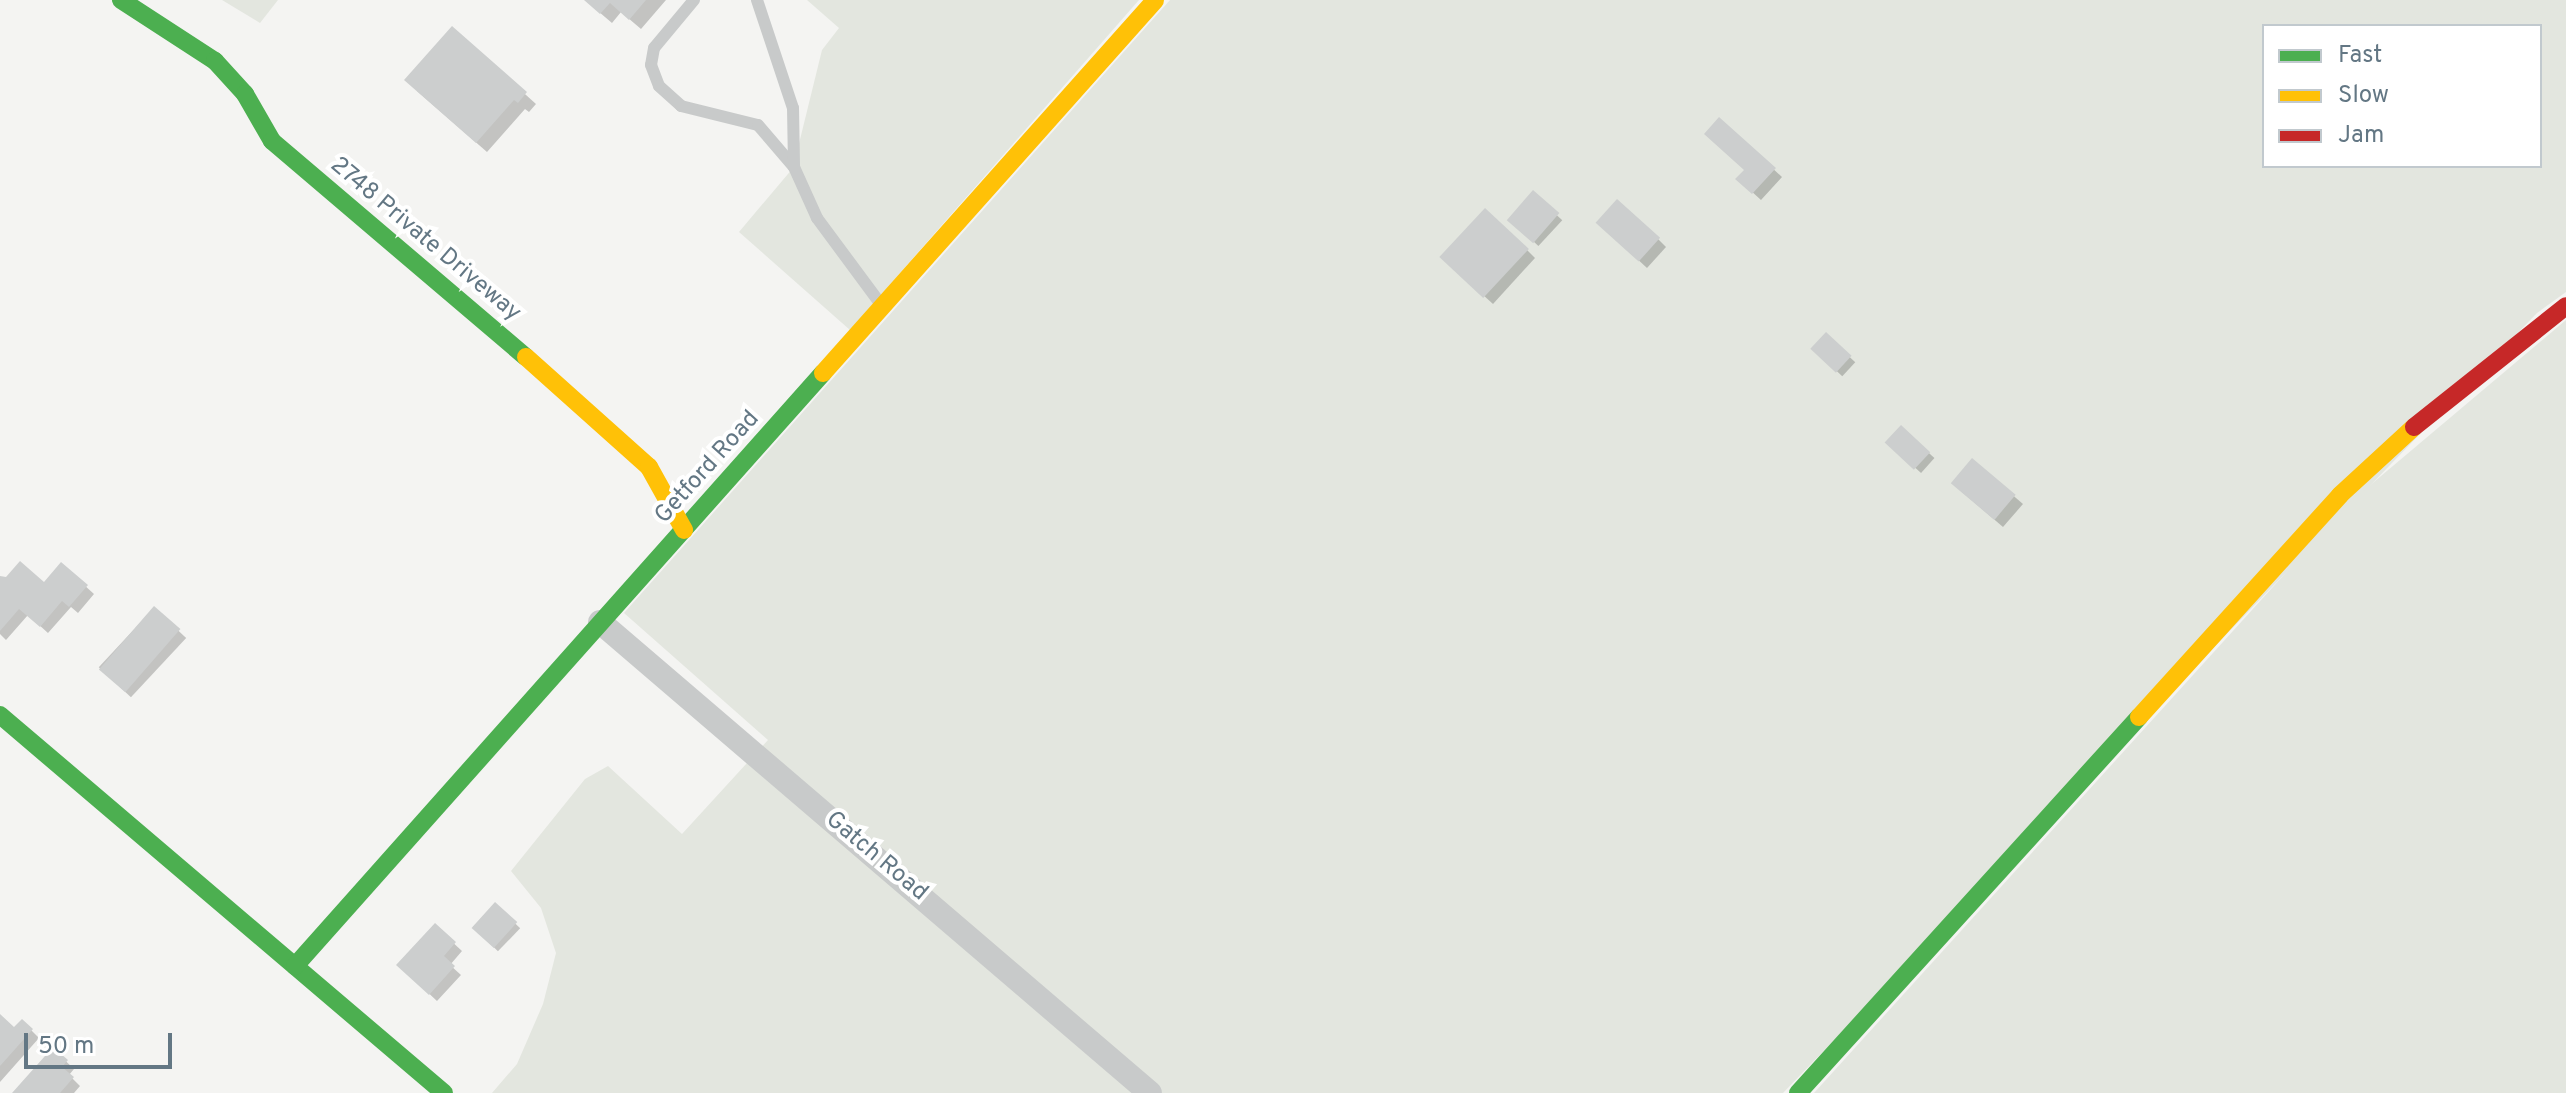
<!DOCTYPE html>
<html>
<head>
<meta charset="utf-8">
<style>
	body { margin:0 }
	#map { position:relative; width:2566px; height:1093px; overflow:hidden; background:#f4f4f2; font-family:Overpass,sans-serif }
	div>[style] { position:absolute }
	.green>* { inset:0; background:#e3e6df }
	.shadow>* { inset:0; background:#0003; transform-origin:0 0 }
	.building>* { inset:0; background:#cccece; transform-origin:0 0 }
	.lane>* { height:12px; margin:-6px; padding:0 6px; transform-origin:6px; border-radius:6px; background:#c8caca }
	.street>* { height:24px; margin:-12px; padding:0 12px; transform-origin:12px; border-radius:12px; background:#c8caca }
	.fast>* { height:18px; margin:-9px; padding:0 9px; transform-origin:9px; border-radius:9px; background:#4caf50 }
	.slow>* { height:18px; margin:-9px; padding:0 9px; transform-origin:9px; border-radius:9px; background:#ffc107 }
	.jam>* { height:18px; margin:-9px; padding:0 9px; transform-origin:9px; border-radius:9px; background:#c62828 }
	span { translate:-50% -50%; white-space:nowrap; text-align:center; line-height:1.15; -webkit-text-stroke:8px #fff; paint-order:stroke }
	.street-label { font-size:24px; color:#637784 }
	.legend { position:absolute; left:2262px; top:24px; width:280px; height:144px; box-sizing:border-box; background:#fff; border:2px solid #c1c9ce; margin:0; padding:10px 14px; list-style:none; font-size:24px; color:#637784 }
	.legend li { display:flex; align-items:center; gap:16px; height:40px }
	.legend b { width:40px; border:2px solid #c1c9ce }
	.scale { position:absolute; left:24px; top:1033px; width:148px; height:36px; box-sizing:border-box; border:4px solid #637784; border-top:0; padding-left:10px; font-size:24px; line-height:28px; white-space:nowrap; color:#637784; -webkit-text-stroke:6px #fff; paint-order:stroke }
</style>
</head>
<body>
<div id="map">
	<div class="green">
		<div style="clip-path:polygon(222px 0,278px 0,260px 23px)"></div>
		<div style="clip-path:polygon(807px 0,1139px 0,850px 330px,739px 232px,793px 168px,822px 50px,839px 28px)"></div>
		<div style="clip-path:polygon(evenodd,1170px 0,2566px 0,2566px 292px,2537px 313px,1783px 1093px,492px 1093px,517px 1064px,543px 1004px,556px 953px,541px 908px,511px 871px,585px 779px,608px 766px,682px 834px,768px 740px,624px 613px,1170px 0,2264px 26px,2540px 26px,2540px 166px,2264px 166px,2264px 26px)"></div>
		<div style="clip-path:polygon(2566px 320px,2566px 1093px,1814px 1093px,2349px 503px)"></div>
	</div>
	<div class="shadow">
		<div style="clip-path:polygon(585px 0,666px 0,641px 29px,621px 12px,612px 23px)"></div>
		<div style="clip-path:polygon(452px 28px,536px 104px,529px 112px,525px 109px,487px 152px,417px 91px)"></div>
		<div style="clip-path:polygon(1719px 119px,1782px 177px,1761px 200px,1738px 179px,1746px 170px)"></div>
		<div style="left:1533px;top:193px;width:40px;height:35px;rotate:43deg"></div>
		<div style="clip-path:polygon(1606px 230px,1658px 239px,1666px 247px,1647px 268px)"></div>
		<div style="clip-path:polygon(1527px 250px,1535px 258px,1493px 304px,1450px 265px)"></div>
		<div style="left:1826px;top:335px;width:40px;height:19px;rotate:43deg"></div>
		<div style="left:1901px;top:428px;width:45px;height:20px;rotate:42deg"></div>
		<div style="clip-path:polygon(1973px 461px,2023px 504px,2003px 527px,1961px 491px)"></div>
		<div style="clip-path:polygon(61px 564px,94px 594px,78px 613px,71px 607px,48px 633px,28px 615px,6px 640px,0 634px,0 579px,44px 584px)"></div>
		<div style="left:154px;top:608px;width:44px;height:81px;rotate:43deg"></div>
		<div style="left:495px;top:904px;width:35px;height:32px;rotate:44deg"></div>
		<div style="clip-path:polygon(435px 926px,462px 951px,450px 965px,461px 975px,437px 1001px,407px 973px)"></div>
		<div style="clip-path:polygon(0 1017px,14px 1030px,22px 1021px,39px 1038px,0 1082px)"></div>
		<div style="clip-path:polygon(53px 1049px,74px 1069px,69px 1075px,80px 1086px,74px 1093px,14px 1093px)"></div>
	</div>
	<div class="building">
		<div style="clip-path:polygon(584px 0,646px 0,629px 20px,610px 3px,600px 14px)"></div>
		<div style="clip-path:polygon(452px 26px,527px 92px,518px 103px,514px 100px,476px 143px,404px 80px)"></div>
		<div style="clip-path:polygon(1719px 117px,1776px 168px,1752px 194px,1735px 179px,1744px 170px,1704px 134px)"></div>
		<div style="left:1533px;top:190px;width:35px;height:40px;rotate:41deg"></div>
		<div style="left:1617px;top:199px;width:58px;height:32px;rotate:42deg"></div>
		<div style="left:1485px;top:208px;width:60px;height:67px;rotate:43deg"></div>
		<div style="left:1826px;top:332px;width:35px;height:23px;rotate:43deg"></div>
		<div style="left:1901px;top:425px;width:40px;height:24px;rotate:43deg"></div>
		<div style="left:1972px;top:458px;width:57px;height:33px;rotate:40deg"></div>
		<div style="clip-path:polygon(20px 561px,44px 582px,61px 562px,88px 585px,69px 607px,62px 601px,40px 627px,19px 609px,0 631px,0 576px,6px 577px)"></div>
		<div style="left:154px;top:606px;width:35px;height:84px;rotate:41deg"></div>
		<div style="left:495px;top:902px;width:30px;height:35px;rotate:42deg"></div>
		<div style="clip-path:polygon(435px 923px,456px 942px,444px 956px,455px 966px,429px 995px,396px 965px)"></div>
		<div style="clip-path:polygon(0 1014px,14px 1027px,22px 1019px,33px 1029px,0 1066px)"></div>
		<div style="clip-path:polygon(53px 1047px,68px 1060px,62px 1067px,74px 1077px,60px 1093px,12px 1093px)"></div>
	</div>
	<div class="lane">
		<div style="left:694px;top:0;width:62px;rotate:129.8deg"></div>
		<div style="left:654px;top:48px;width:17px;rotate:100deg"></div>
		<div style="left:651px;top:65px;width:22px;rotate:69deg"></div>
		<div style="left:659px;top:86px;width:30px;rotate:42deg"></div>
		<div style="left:681px;top:106px;width:79px;rotate:13.9deg"></div>
		<div style="left:758px;top:125px;width:55px;rotate:49.4deg"></div>
		<div style="left:794px;top:167px;width:56px;rotate:65.7deg"></div>
		<div style="left:817px;top:218px;width:109px;rotate:53.5deg"></div>
		<div style="left:757px;top:0;width:114px;rotate:71.6deg"></div>
		<div style="left:793px;top:108px;width:59px;rotate:89deg"></div>
	</div>
	<div class="street">
		<div style="left:600px;top:622px;width:724px;rotate:40.58deg"></div>
	</div>
	<div class="fast">
		<div style="left:121px;top:0;width:112px;rotate:33deg"></div>
		<div style="left:215px;top:61px;width:45px;rotate:47.7deg"></div>
		<div style="left:245px;top:94px;width:54px;rotate:60.1deg"></div>
		<div style="left:272px;top:141px;width:333px;rotate:40.4deg"></div>
		<div style="left:0;top:715px;width:583px;rotate:40.41deg"></div>
		<div style="left:295px;top:966px;width:794px;rotate:-48.32deg"></div>
		<div style="left:1798px;top:1093px;width:508px;rotate:-47.79deg"></div>
	</div>
	<div class="slow">
		<div style="left:526px;top:357px;width:165px;rotate:41.8deg"></div>
		<div style="left:649px;top:467px;width:72px;rotate:60.9deg"></div>
		<div style="left:823px;top:373px;width:499px;rotate:-48.3deg"></div>
		<div style="left:2139px;top:717px;width:299px;rotate:-47.8deg"></div>
		<div style="left:2340px;top:495px;width:100px;rotate:-42.6deg"></div>
	</div>
	<div class="jam">
		<div style="left:2414px;top:427px;width:194px;rotate:-38.5deg"></div>
	</div>
	<div class="street-label">
		<span style="left:425px;top:240px;rotate:40deg">2748 Private Driveway</span>
		<span style="left:708px;top:468px;rotate:-48deg">Getford Road</span>
		<span style="left:876px;top:857px;rotate:40deg">Gatch Road</span>
	</div>
	<ul class="legend">
	<li><b style="height:10px;background:#4caf50"></b>Fast</li>
	<li><b style="height:10px;background:#ffc107"></b>Slow</li>
	<li><b style="height:10px;background:#c62828"></b>Jam</li>
	</ul>
	<div class="scale">50 m</div>
</div>
</body>
</html>
